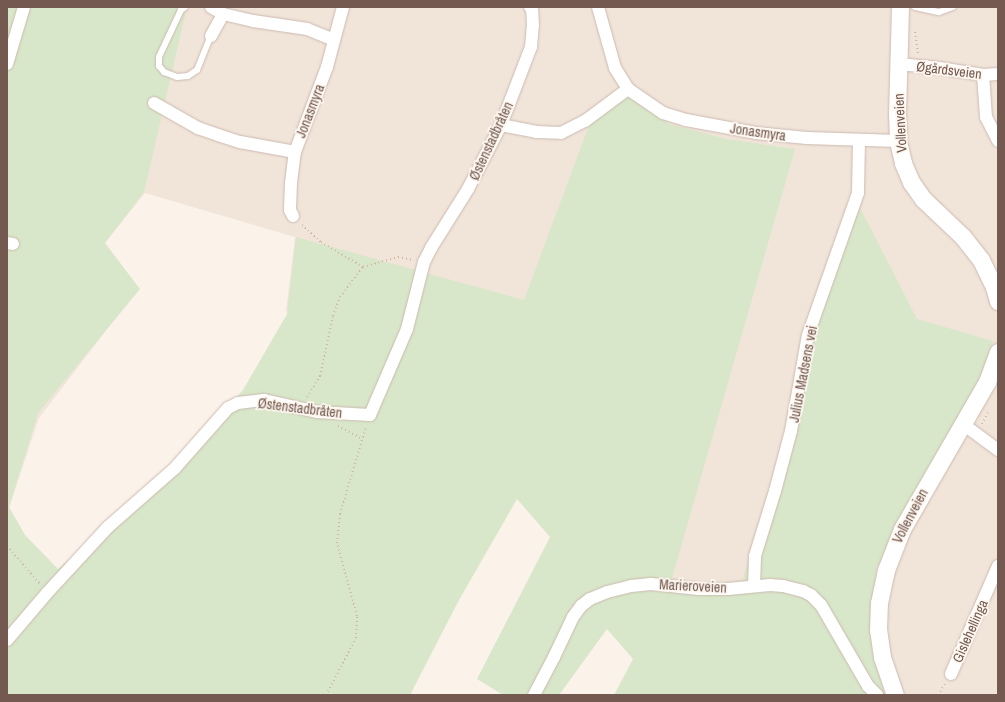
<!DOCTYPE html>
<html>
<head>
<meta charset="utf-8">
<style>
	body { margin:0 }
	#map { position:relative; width:1005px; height:702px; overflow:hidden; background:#fbf2ea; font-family:"Archivo Narrow",sans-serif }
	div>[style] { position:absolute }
	.residential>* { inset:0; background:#f1e4d9 }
	.green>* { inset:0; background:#d8e7c9 }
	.path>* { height:2px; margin-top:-1px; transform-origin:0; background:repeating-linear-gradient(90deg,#d2b3a7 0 1px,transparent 0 4px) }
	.roads { filter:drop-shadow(0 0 1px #ccbab0) drop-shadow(0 0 1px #ccbab0) }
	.service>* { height:6px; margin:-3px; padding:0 3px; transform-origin:3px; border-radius:3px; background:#fff }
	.minor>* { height:12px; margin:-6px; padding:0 6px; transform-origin:6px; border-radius:6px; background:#fff }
	.secondary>* { height:17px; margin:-8.5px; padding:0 8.5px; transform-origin:8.5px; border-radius:8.5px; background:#fff }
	span { translate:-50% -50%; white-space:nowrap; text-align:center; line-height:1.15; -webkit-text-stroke:3.5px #fdf7f0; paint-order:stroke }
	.street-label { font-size:14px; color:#73594f }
	.frame { position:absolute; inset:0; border:8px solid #73594f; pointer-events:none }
</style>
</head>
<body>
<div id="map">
	<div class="residential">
		<div style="clip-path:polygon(7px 7px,998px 7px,998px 695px,812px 695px,703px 637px,371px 318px,286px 311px,295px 237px,145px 193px,104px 244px,137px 290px,39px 418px,9px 508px,7px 551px)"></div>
	</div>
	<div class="green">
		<div style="clip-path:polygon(7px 7px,187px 7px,144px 192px,105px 243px,140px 289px,38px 413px,9px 507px,25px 535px,58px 569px,163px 478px,243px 390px,287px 314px,296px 237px,524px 300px,591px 120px,627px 93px,669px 124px,727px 139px,795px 149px,670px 585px,742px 582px,791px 418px,814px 309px,854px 196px,917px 319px,993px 341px,981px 379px,923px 480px,876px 570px,872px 609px,872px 648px,885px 695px,614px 695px,633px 659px,607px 629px,559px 695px,503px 695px,477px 679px,550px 537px,517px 499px,459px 600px,410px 695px,7px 695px)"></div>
	</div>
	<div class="path">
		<div style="left:915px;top:32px;width:22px;rotate:82deg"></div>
		<div style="left:302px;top:225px;width:25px;rotate:42deg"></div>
		<div style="left:321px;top:242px;width:49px;rotate:30.8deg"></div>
		<div style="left:307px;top:397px;width:25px;rotate:-58deg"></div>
		<div style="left:320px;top:376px;width:61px;rotate:-77.8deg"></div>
		<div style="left:333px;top:316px;width:20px;rotate:-70deg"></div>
		<div style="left:340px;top:297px;width:38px;rotate:-53deg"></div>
		<div style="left:363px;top:267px;width:36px;rotate:-16deg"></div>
		<div style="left:398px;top:257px;width:15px;rotate:11deg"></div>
		<div style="left:982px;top:424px;width:13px;rotate:-63deg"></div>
		<div style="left:338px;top:426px;width:27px;rotate:28deg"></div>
		<div style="left:7px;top:546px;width:50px;rotate:49deg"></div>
		<div style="left:326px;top:695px;width:64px;rotate:-62.2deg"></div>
		<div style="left:356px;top:638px;width:22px;rotate:-87deg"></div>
		<div style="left:357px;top:616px;width:76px;rotate:-105.3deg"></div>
		<div style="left:337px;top:543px;width:29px;rotate:-84deg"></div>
		<div style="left:340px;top:514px;width:91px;rotate:-73.4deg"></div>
		<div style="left:938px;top:695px;width:13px;rotate:-58deg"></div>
	</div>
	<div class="roads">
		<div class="service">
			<div style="left:185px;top:7px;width:5px;rotate:143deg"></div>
			<div style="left:181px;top:10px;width:52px;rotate:115.1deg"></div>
			<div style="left:159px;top:57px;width:9px;rotate:90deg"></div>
			<div style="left:159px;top:66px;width:8px;rotate:50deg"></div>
			<div style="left:164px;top:72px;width:14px;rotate:21deg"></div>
			<div style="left:177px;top:77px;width:11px;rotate:-5deg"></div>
			<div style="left:188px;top:76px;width:11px;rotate:-34deg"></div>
			<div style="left:197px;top:70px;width:37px;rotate:-68deg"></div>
			<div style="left:915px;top:7px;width:25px;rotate:12deg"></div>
			<div style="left:939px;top:12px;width:15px;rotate:-20deg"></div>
		</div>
		<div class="minor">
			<div style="left:211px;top:7px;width:14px;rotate:30deg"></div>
			<div style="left:598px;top:7px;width:63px;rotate:74.4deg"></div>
			<div style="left:615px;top:68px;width:25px;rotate:58deg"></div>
			<div style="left:628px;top:89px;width:42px;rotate:34.4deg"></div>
			<div style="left:663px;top:113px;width:24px;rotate:17deg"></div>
			<div style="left:686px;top:120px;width:71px;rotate:10.5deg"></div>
			<div style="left:756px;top:133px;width:51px;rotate:5.6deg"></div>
			<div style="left:807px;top:138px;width:91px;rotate:1.9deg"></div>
			<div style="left:211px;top:36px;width:25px;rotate:-61deg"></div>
			<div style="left:223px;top:14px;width:31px;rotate:13deg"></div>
			<div style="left:253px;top:21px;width:55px;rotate:8.4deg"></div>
			<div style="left:307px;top:29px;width:29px;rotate:22deg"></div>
			<div style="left:7px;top:64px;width:59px;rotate:-73.4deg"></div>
			<div style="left:899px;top:64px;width:40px;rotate:5.7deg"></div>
			<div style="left:939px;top:68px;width:45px;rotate:9deg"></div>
			<div style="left:983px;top:75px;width:15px;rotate:-4deg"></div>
			<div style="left:983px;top:75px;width:42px;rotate:85.9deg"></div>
			<div style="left:986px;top:117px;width:27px;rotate:63deg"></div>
			<div style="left:154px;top:103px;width:51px;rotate:29.6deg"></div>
			<div style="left:198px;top:128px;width:21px;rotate:19deg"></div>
			<div style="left:218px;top:135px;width:23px;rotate:18deg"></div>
			<div style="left:240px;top:142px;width:56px;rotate:10.3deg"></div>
			<div style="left:501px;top:125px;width:36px;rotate:11deg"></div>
			<div style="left:536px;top:132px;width:25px;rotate:2deg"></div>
			<div style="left:561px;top:133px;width:27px;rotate:-27deg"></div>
			<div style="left:585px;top:121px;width:54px;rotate:-36.7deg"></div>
			<div style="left:293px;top:216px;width:7px;rotate:-117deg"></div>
			<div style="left:290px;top:210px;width:27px;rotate:-88deg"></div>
			<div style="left:291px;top:183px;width:31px;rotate:-83deg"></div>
			<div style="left:295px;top:152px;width:91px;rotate:-69.4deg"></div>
			<div style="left:327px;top:67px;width:62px;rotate:-75.1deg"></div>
			<div style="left:7px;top:243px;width:6px;rotate:9deg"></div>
			<div style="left:963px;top:424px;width:44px;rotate:36.6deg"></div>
			<div style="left:754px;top:586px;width:30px;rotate:-88deg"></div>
			<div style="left:755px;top:556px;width:68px;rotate:-72.9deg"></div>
			<div style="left:775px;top:491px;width:62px;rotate:-75.1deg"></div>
			<div style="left:791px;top:431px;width:97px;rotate:-80deg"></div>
			<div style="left:808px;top:335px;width:151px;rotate:-70.6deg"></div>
			<div style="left:858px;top:193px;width:53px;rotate:-88.9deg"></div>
			<div style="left:7px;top:640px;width:62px;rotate:-49.6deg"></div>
			<div style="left:47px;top:593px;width:90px;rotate:-47.3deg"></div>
			<div style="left:108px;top:527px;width:89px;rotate:-41.4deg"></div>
			<div style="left:175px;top:468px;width:80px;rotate:-48.5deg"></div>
			<div style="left:228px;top:408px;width:11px;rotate:-27deg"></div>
			<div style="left:238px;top:403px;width:26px;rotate:-7deg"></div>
			<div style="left:264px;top:400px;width:54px;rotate:12.8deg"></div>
			<div style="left:317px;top:412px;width:53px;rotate:3.2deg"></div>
			<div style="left:370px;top:415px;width:94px;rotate:-66.7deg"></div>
			<div style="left:407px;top:329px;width:69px;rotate:-75.8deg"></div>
			<div style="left:424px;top:262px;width:16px;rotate:-63deg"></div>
			<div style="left:431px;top:248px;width:70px;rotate:-57.9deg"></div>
			<div style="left:468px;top:189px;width:72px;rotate:-62.7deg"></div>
			<div style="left:501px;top:125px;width:84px;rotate:-69deg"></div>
			<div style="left:531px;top:47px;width:21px;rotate:-85deg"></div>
			<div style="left:533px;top:26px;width:17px;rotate:-93deg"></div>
			<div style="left:532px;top:9px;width:3px;rotate:-135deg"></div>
			<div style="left:951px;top:674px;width:118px;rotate:-66.5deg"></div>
			<div style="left:534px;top:695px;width:43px;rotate:-62.2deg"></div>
			<div style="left:554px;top:657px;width:44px;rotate:-64.6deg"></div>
			<div style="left:573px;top:617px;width:14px;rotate:-54deg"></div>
			<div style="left:581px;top:606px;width:11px;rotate:-38deg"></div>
			<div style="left:590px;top:599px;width:18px;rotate:-22deg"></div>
			<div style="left:607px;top:592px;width:25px;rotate:-14deg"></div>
			<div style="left:631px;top:586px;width:20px;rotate:-6deg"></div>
			<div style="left:651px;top:584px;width:48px;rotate:5.9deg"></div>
			<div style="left:699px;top:589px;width:29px"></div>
			<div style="left:728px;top:589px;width:42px;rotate:-5.4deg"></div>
			<div style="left:770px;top:585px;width:13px;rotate:4deg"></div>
			<div style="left:783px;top:586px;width:21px;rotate:14deg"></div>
			<div style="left:803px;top:591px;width:9px;rotate:27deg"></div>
			<div style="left:811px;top:595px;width:14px;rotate:45deg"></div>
			<div style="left:821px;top:605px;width:94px;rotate:59.9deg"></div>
			<div style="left:868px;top:686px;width:13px;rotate:45deg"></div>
		</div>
		<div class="secondary">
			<div style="left:900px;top:7px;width:106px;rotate:91.6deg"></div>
			<div style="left:897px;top:113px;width:28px;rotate:88deg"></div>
			<div style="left:898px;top:141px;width:23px;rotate:77deg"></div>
			<div style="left:903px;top:163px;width:21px;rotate:67deg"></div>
			<div style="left:911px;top:182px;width:21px;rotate:55deg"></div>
			<div style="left:923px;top:199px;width:55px;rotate:43.5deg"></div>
			<div style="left:963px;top:237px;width:29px;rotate:52deg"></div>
			<div style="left:981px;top:260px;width:30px;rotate:64deg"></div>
			<div style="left:994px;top:287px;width:15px;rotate:74deg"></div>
			<div style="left:895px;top:695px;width:40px;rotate:-108.9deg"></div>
			<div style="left:882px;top:657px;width:27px;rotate:-98deg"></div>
			<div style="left:878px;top:630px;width:27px;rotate:-88deg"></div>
			<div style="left:879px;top:603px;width:34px;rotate:-78deg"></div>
			<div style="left:886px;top:570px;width:44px;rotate:-68.7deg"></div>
			<div style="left:902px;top:529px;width:170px;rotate:-60deg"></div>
			<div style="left:987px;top:382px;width:32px;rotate:-70deg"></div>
		</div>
	</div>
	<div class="street-label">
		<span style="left:949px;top:70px;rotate:7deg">Øgårdsveien</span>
		<span style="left:310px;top:111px;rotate:-69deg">Jonasmyra</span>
		<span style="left:900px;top:123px;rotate:-93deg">Vollenveien</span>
		<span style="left:758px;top:132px;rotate:8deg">Jonasmyra</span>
		<span style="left:491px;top:141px;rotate:-65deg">Østenstadbråten</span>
		<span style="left:803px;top:374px;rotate:-79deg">Julius Madsens vei</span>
		<span style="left:300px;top:408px;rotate:7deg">Østenstadbråten</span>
		<span style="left:910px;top:516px;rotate:-62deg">Vollenveien</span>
		<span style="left:693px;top:586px;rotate:3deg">Marieroveien</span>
		<span style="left:970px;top:631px;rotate:-66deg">Gislehellinga</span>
	</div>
	<div class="frame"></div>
</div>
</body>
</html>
